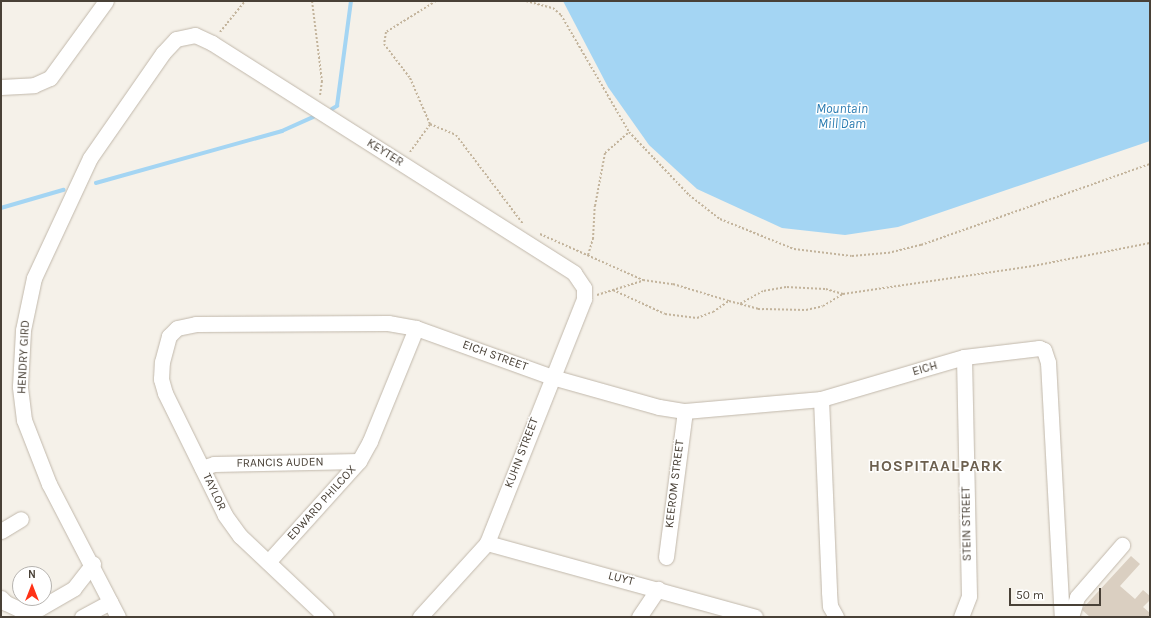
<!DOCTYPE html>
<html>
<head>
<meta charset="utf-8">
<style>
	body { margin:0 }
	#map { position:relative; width:1151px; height:618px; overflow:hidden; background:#f5f1e9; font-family:Karla,sans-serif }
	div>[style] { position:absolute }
	.water>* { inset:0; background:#a4d5f3 }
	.stream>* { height:3.5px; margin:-1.75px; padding:0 1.75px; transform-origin:1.75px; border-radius:1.75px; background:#a4d5f3 }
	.building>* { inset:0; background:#dacfc1 }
	.path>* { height:2px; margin-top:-1px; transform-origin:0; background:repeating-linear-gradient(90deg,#c3b49c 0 2px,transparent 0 4px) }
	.roads { filter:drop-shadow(0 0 1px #c1b8ab) drop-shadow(0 0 1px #c1b8ab) }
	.minor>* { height:15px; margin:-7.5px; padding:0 7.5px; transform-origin:7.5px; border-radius:7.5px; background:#fff }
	span { translate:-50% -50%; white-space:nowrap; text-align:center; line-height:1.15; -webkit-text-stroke:3px #fff; paint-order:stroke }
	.street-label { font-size:12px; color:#494137 }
	.water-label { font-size:13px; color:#2b7cb1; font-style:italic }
	.district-label { font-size:16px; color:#6c5f4e; font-weight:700; letter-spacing:1px }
	.frame { position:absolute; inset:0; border:2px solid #494137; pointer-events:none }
	.north { position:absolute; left:12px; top:566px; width:40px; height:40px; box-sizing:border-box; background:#fff; border:1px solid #b6b3af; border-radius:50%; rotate:0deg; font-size:11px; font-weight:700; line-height:16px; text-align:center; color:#494137 }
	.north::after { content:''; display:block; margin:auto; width:14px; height:18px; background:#ff3216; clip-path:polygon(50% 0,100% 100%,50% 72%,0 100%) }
	.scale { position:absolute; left:1009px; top:588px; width:92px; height:18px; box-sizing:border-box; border:2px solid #494137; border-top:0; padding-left:5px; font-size:12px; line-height:14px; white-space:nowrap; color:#494137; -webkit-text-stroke:3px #fff; paint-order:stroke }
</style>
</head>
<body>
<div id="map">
	<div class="water">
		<div style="clip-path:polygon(563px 1px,1150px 1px,1150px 141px,898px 227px,845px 235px,782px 228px,697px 189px,649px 145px,608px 87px)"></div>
	</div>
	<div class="stream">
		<div style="left:332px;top:109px;width:6px;rotate:-31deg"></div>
		<div style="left:337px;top:106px;width:106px;rotate:-82.4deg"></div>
		<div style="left:96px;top:183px;width:193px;rotate:-15.6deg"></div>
		<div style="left:282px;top:131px;width:34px;rotate:-24deg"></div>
		<div style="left:1px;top:208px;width:65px;rotate:-16.2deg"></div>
	</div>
	<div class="building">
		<div style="clip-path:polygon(1131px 556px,1140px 564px,1120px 586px,1135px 599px,1143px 590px,1150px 596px,1150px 600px,1143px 607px,1150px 613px,1150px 617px,1090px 617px,1082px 610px,1083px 608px)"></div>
	</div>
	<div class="path">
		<div style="left:312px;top:1px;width:81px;rotate:82.9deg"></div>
		<div style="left:322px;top:81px;width:14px;rotate:98deg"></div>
		<div style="left:436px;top:1px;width:59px;rotate:148.2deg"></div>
		<div style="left:386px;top:32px;width:12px;rotate:99deg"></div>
		<div style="left:384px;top:44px;width:43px;rotate:52.6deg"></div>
		<div style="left:410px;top:78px;width:50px;rotate:66.5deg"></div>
		<div style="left:430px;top:124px;width:28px;rotate:23deg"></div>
		<div style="left:456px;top:135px;width:111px;rotate:53deg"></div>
		<div style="left:526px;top:1px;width:28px;rotate:15deg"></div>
		<div style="left:553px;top:8px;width:11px;rotate:41deg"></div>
		<div style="left:561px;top:15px;width:135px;rotate:59.8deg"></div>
		<div style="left:629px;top:132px;width:87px;rotate:46.4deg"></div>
		<div style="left:689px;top:195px;width:39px;rotate:38deg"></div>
		<div style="left:720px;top:219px;width:80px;rotate:22.1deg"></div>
		<div style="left:794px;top:249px;width:58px;rotate:6.9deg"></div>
		<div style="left:852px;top:256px;width:36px;rotate:-5deg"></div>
		<div style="left:888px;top:253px;width:34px;rotate:-14deg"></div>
		<div style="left:921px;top:245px;width:243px;rotate:-19.5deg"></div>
		<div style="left:220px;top:32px;width:40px;rotate:-51deg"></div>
		<div style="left:410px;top:152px;width:34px;rotate:-54deg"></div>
		<div style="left:540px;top:234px;width:113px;rotate:24.1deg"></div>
		<div style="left:643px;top:280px;width:30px;rotate:8deg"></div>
		<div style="left:673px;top:284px;width:59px;rotate:16.9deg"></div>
		<div style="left:729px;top:301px;width:30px;rotate:15deg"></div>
		<div style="left:758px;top:309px;width:48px;rotate:1.2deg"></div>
		<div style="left:806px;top:310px;width:17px;rotate:-13deg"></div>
		<div style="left:823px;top:306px;width:23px;rotate:-31deg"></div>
		<div style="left:843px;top:294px;width:19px;rotate:-164deg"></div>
		<div style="left:825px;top:289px;width:39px;rotate:-177deg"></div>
		<div style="left:786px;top:287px;width:23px;rotate:170deg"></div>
		<div style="left:763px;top:291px;width:26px;rotate:151deg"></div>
		<div style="left:588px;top:255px;width:17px;rotate:-73deg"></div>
		<div style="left:593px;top:239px;width:33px;rotate:-87deg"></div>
		<div style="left:595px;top:206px;width:54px;rotate:-79.3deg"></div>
		<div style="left:605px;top:153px;width:32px;rotate:-41deg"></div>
		<div style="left:613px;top:290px;width:57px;rotate:24.8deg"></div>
		<div style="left:665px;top:314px;width:32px;rotate:7deg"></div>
		<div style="left:697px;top:318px;width:17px;rotate:-21deg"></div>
		<div style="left:713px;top:312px;width:19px;rotate:-35deg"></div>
		<div style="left:843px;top:294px;width:192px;rotate:-8.4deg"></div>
		<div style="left:1033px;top:266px;width:119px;rotate:-11.1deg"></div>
		<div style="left:597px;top:295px;width:47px;rotate:-17.3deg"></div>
	</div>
	<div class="roads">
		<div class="minor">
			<div style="left:1px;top:87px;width:33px;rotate:-3deg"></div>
			<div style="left:34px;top:85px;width:17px;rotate:-24deg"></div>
			<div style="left:50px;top:78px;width:95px;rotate:-54deg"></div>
			<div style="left:821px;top:399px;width:193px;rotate:87.6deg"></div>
			<div style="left:829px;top:592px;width:14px;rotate:86deg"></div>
			<div style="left:830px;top:606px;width:13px;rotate:61deg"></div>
			<div style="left:202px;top:468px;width:13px;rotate:-18deg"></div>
			<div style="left:214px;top:464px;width:145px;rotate:-1.2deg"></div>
			<div style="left:1px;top:531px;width:23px;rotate:-31deg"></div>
			<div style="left:487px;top:543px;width:278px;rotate:15.4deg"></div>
			<div style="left:666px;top:557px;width:147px;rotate:-82.6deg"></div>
			<div style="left:268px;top:562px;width:136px;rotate:-48deg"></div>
			<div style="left:359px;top:461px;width:23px;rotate:-61deg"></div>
			<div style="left:370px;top:441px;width:122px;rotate:-67.8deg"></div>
			<div style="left:1px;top:598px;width:7px;rotate:45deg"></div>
			<div style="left:6px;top:603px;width:14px;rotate:25deg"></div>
			<div style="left:19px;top:609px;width:21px;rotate:-3deg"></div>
			<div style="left:40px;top:608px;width:39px;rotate:-30deg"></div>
			<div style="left:74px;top:588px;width:31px;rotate:-52deg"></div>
			<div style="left:82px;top:617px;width:32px;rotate:-28deg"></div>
			<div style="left:118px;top:617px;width:150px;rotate:-117.4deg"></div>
			<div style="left:49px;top:484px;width:69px;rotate:-111.3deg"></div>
			<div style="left:24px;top:420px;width:34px;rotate:-97deg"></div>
			<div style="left:20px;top:386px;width:56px;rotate:-86.9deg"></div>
			<div style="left:23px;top:330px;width:53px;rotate:-78.1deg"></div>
			<div style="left:34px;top:278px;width:132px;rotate:-65deg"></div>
			<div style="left:90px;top:158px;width:128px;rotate:-55.2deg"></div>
			<div style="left:163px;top:53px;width:19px;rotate:-47deg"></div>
			<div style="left:176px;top:39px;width:19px;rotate:-12deg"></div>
			<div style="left:195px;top:35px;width:19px;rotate:25deg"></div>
			<div style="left:212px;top:43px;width:429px;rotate:32.4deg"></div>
			<div style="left:574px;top:273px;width:18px;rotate:56deg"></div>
			<div style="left:584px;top:288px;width:11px;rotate:90deg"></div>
			<div style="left:584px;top:299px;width:263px;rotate:111.7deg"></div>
			<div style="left:487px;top:543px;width:100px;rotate:132.2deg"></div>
			<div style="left:326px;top:617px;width:118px;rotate:-136.7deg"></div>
			<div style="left:240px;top:536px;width:26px;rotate:-126deg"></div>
			<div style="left:225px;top:515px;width:136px;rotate:-116.2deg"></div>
			<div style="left:165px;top:393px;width:15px;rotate:-106deg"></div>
			<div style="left:161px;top:379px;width:17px;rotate:-87deg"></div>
			<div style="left:162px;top:362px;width:27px;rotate:-75deg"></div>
			<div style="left:169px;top:336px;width:11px;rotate:-45deg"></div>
			<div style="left:177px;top:328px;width:19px;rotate:-12deg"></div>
			<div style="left:196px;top:324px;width:192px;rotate:-0.3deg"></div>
			<div style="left:388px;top:323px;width:28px;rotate:10deg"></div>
			<div style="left:416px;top:328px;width:145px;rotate:19.8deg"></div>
			<div style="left:552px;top:377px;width:111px;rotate:15.7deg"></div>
			<div style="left:659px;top:407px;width:26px;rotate:9deg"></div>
			<div style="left:685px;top:411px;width:137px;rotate:-5deg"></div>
			<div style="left:821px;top:399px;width:149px;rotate:-16.4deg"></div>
			<div style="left:964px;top:357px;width:76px;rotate:-6.8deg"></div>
			<div style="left:1039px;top:348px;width:5px;rotate:22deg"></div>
			<div style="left:1044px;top:350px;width:13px;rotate:72deg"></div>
			<div style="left:1048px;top:362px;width:255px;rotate:86.9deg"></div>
			<div style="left:639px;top:617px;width:34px;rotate:-56deg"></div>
			<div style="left:961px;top:617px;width:22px;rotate:-69deg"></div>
			<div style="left:969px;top:596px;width:239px;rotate:-91.2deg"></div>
			<div style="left:1071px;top:617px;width:21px;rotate:-73deg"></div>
			<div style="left:1077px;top:597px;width:69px;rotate:-49.1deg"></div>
		</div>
	</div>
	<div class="street-label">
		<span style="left:385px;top:153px;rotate:32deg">KEYTER</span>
		<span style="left:495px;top:356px;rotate:20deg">EICH STREET</span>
		<span style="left:24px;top:357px;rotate:-87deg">HENDRY GIRD</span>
		<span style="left:925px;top:369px;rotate:-16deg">EICH</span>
		<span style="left:522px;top:453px;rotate:-69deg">KUHN STREET</span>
		<span style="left:280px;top:463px;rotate:-1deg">FRANCIS AUDEN</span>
		<span style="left:675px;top:484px;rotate:-83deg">KEEROM STREET</span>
		<span style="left:214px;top:492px;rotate:65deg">TAYLOR</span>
		<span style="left:322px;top:503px;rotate:-48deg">EDWARD PHILCOX</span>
		<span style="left:967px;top:524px;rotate:-91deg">STEIN STREET</span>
		<span style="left:621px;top:579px;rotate:15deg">LUYT</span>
	</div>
	<div class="water-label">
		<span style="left:842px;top:117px">Mountain<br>Mill Dam</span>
	</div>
	<div class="district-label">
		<span style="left:936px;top:466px">HOSPITAALPARK</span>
	</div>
	<div class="frame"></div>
	<div class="north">N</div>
	<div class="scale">50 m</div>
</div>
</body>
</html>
